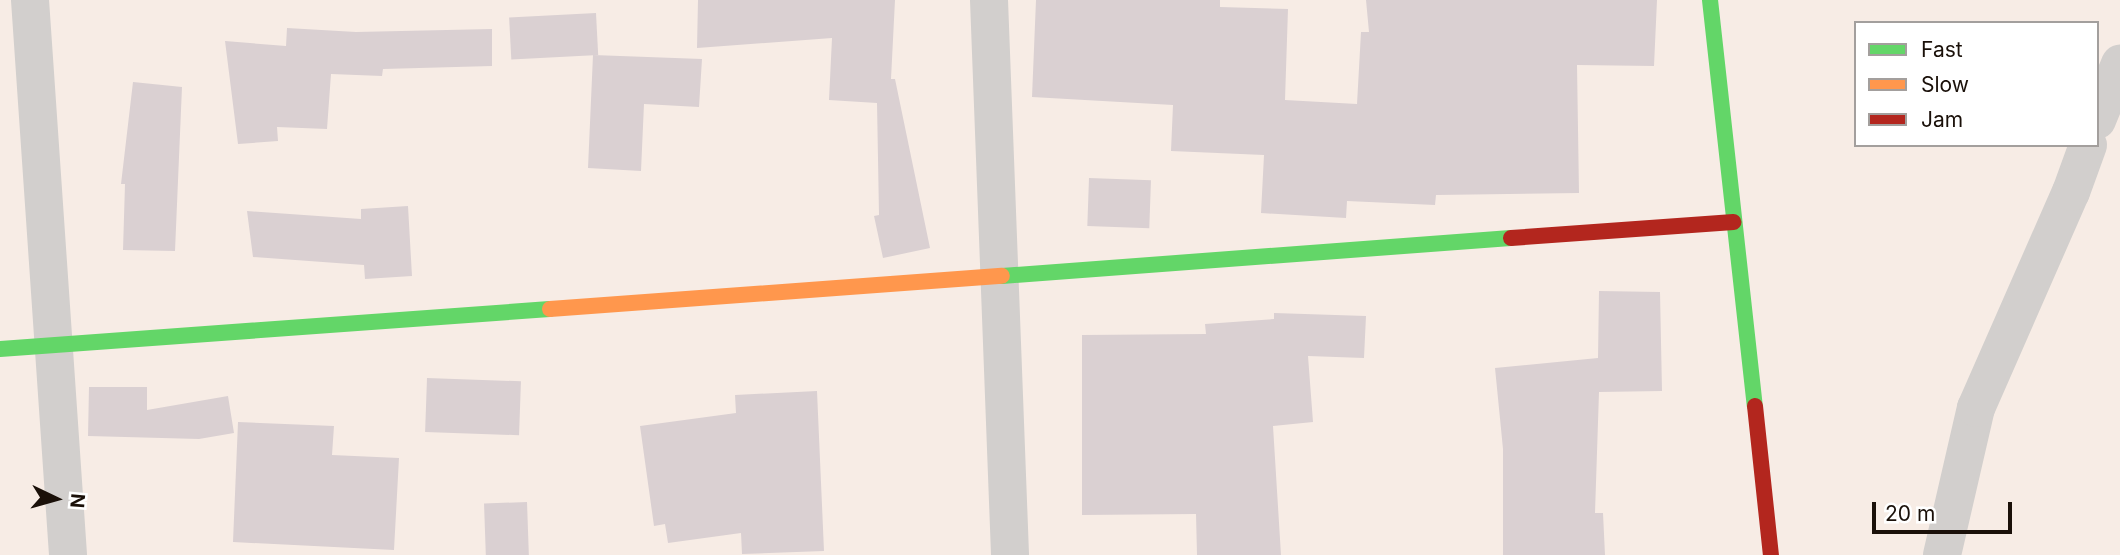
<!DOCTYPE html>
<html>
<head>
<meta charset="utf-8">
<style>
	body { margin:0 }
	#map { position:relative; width:2120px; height:555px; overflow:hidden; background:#f7ece5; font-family:Inter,sans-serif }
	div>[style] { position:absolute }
	.building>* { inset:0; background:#dad0d2; transform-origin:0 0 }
	.street>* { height:38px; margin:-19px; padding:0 19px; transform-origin:19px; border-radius:19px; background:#d2cfcd }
	.fast>* { height:16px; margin:-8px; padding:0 8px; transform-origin:8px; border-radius:8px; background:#63d668 }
	.slow>* { height:16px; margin:-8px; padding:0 8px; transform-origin:8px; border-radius:8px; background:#ff974d }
	.jam>* { height:16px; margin:-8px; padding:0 8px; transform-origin:8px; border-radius:8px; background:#b3261e }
	span { translate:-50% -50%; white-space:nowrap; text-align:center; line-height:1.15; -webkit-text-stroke:6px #fff; paint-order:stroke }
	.legend { position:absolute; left:1854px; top:21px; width:245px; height:126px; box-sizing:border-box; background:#fff; border:2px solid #a39f9d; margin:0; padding:9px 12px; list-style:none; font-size:21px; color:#1a1009 }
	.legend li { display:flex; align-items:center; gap:14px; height:35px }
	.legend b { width:35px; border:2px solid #a39f9d }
	.north { position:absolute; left:21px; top:464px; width:70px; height:70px; -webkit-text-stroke:5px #fff; paint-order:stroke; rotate:95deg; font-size:19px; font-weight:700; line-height:28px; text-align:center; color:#1a1009 }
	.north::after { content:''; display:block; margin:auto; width:24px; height:32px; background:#1a1009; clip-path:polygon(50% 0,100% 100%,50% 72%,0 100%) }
	.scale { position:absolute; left:1872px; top:502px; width:140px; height:32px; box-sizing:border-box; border:4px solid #1a1009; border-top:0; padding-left:9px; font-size:21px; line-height:24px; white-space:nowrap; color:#1a1009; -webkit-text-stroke:5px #fff; paint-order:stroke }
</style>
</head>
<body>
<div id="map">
	<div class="building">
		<div style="clip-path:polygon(698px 0,895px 0,891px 79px,895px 79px,930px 248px,883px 258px,874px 216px,879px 215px,877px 103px,829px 100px,832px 38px,697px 48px)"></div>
		<div style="clip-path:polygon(1036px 0,1220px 0,1220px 7px,1288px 9px,1285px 100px,1357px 104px,1361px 32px,1369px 32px,1366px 0,1657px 0,1654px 66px,1577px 65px,1579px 193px,1436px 195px,1435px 205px,1347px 201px,1346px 218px,1261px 213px,1264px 155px,1171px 151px,1173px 105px,1032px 97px)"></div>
		<div style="left:596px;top:13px;width:42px;height:87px;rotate:87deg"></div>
		<div style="clip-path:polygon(287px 28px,356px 32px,492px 29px,492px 66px,383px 69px,382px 76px,331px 74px,327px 129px,277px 127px,278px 141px,238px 144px,225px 41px,286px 46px)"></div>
		<div style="clip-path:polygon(593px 55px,702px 59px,699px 107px,644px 104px,641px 171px,588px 168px)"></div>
		<div style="clip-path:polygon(133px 82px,182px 87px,175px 251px,123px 250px,125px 184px,121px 184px)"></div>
		<div style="left:1089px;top:178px;width:62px;height:48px;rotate:2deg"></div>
		<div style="clip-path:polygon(408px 206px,412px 276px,365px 279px,364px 265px,253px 257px,247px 211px,361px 219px,361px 209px)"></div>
		<div style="clip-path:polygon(1599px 291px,1660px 292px,1662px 391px,1599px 392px,1595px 513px,1603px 513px,1605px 555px,1503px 555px,1503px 449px,1495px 368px,1598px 358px)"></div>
		<div style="clip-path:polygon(1274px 313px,1366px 316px,1364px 358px,1308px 356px,1313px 422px,1273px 426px,1281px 555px,1197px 555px,1196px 514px,1082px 515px,1082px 335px,1206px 334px,1205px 324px,1274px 319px)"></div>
		<div style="left:427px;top:378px;width:94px;height:54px;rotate:2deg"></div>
		<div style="clip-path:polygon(89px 387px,147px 387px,147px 410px,228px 396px,234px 433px,199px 439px,88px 436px)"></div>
		<div style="clip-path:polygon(817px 391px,824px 551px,742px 554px,741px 533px,668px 543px,665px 524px,654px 526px,640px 426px,736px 413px,735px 395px)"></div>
		<div style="clip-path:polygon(238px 422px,334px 426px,332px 455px,399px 458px,394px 550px,233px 542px)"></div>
		<div style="left:527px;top:502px;width:53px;height:43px;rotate:88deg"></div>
	</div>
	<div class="street">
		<div style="left:30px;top:0;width:556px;rotate:86.08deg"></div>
		<div style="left:989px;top:0;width:555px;rotate:87.83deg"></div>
		<div style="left:2097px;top:120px;width:61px;rotate:-67.7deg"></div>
		<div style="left:1942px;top:555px;width:151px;rotate:-77deg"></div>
		<div style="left:1976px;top:408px;width:236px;rotate:-66.3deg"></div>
		<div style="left:2071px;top:192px;width:50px;rotate:-70.1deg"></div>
	</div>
	<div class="fast">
		<div style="left:1710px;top:0;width:408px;rotate:83.7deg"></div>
		<div style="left:1002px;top:276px;width:510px;rotate:-4.27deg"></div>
		<div style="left:0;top:349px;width:551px;rotate:-4.16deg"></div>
	</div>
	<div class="slow">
		<div style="left:550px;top:309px;width:453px;rotate:-4.2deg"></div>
	</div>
	<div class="jam">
		<div style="left:1511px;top:238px;width:223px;rotate:-4.1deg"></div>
		<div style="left:1755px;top:406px;width:150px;rotate:83.9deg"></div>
	</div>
	<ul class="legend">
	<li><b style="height:9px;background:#63d668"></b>Fast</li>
	<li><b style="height:9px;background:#ff974d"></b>Slow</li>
	<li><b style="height:9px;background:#b3261e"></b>Jam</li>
	</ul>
	<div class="north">N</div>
	<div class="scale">20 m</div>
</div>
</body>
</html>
